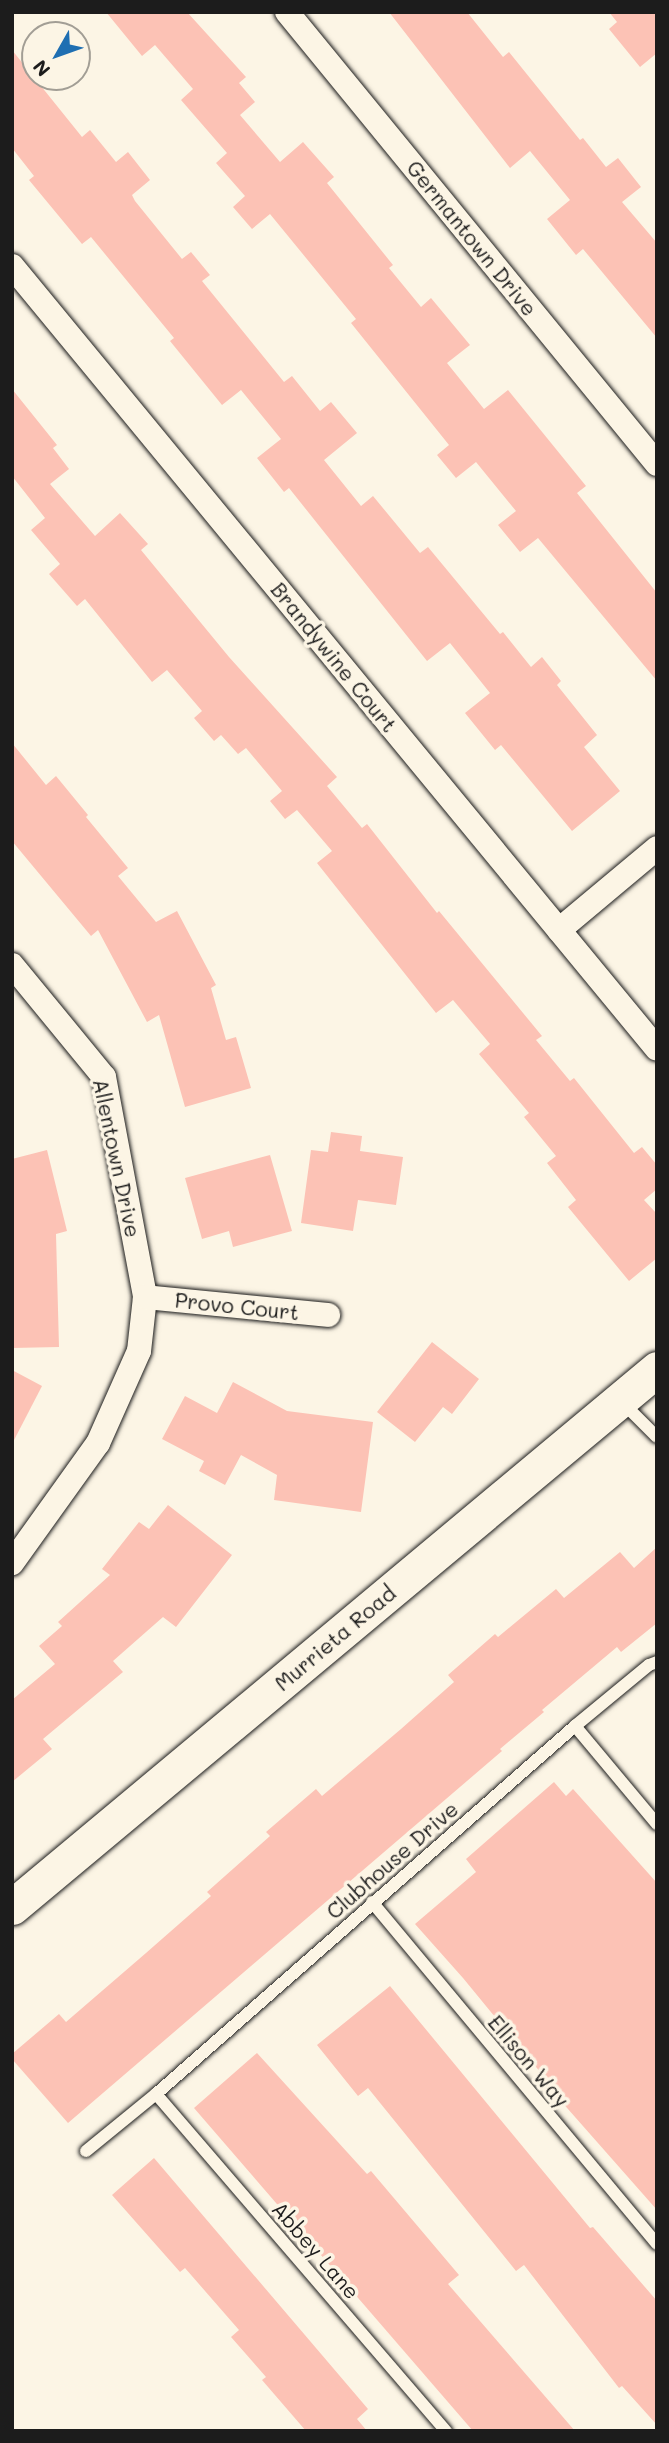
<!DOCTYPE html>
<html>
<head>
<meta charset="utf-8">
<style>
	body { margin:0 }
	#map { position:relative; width:669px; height:2443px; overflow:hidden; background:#fcf5e5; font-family:Mali,sans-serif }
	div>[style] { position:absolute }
	.building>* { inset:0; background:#fcc2b5 }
	.roads { filter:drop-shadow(0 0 2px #1c1c1c) drop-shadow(0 0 2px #1c1c1c) }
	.lane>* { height:12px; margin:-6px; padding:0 6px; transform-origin:6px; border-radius:6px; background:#fcf5e5 }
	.street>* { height:24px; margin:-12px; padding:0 12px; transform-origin:12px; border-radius:12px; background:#fcf5e5 }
	.secondary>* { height:35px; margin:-17.5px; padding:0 17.5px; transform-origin:17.5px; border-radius:17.5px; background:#fcf5e5 }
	span { translate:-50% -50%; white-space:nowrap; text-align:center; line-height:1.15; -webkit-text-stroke:7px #fcf5e5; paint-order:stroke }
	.street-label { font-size:21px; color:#1c1c1c }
	.frame { position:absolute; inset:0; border:14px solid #1c1c1c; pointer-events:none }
	.north { position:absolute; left:21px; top:21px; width:70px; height:70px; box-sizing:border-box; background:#fcf5e5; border:2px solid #a29e95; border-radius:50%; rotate:230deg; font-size:19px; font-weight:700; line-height:28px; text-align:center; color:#1c1c1c }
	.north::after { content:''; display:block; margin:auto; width:24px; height:32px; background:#1f6fb2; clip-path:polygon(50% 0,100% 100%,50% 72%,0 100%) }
</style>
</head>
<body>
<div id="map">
	<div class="building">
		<div style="clip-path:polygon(106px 12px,187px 12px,246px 77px,239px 83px,255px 102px,240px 115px,280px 162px,303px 142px,334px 177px,327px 183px,393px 265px,389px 268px,421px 307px,431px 298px,470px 345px,447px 363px,484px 409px,508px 390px,586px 486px,577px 493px,657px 593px,657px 681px,538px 538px,520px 552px,498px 525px,516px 511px,476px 462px,456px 478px,437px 455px,449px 445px,351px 323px,356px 319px,270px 214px,252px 229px,233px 207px,245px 196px,216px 163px,227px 153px,181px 100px,193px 89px,155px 45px,142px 56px)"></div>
		<div style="clip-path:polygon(389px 12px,467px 12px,503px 57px,509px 52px,580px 140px,583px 138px,606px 167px,618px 158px,641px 187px,622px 202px,657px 243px,657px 338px,583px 249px,576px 255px,547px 219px,570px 200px,530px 151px,510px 168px)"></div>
		<div style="clip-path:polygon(609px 12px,657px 12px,657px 53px,640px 67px,609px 29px,617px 22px)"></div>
		<div style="clip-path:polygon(12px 50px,82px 137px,90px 130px,116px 162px,128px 152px,150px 180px,132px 195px,135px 201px,182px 259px,191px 252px,210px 275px,202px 281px,284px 382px,292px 376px,320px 411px,331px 402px,357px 433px,324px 460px,361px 506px,373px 496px,420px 553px,428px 547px,500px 634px,503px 632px,531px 667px,542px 657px,561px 681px,557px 685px,597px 735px,584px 747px,620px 791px,572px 831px,501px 745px,495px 750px,465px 713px,490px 693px,450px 643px,427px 661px,289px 488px,284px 492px,257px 458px,281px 439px,241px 390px,222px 405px,170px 341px,174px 338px,91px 237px,82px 244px,29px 180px,34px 176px,12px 148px)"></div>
		<div style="clip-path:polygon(12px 389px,57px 445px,53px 448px,69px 469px,50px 484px,95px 536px,120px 513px,148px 544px,141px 550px,229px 657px,337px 777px,327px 786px,362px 828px,367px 824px,437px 913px,439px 911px,542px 1036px,536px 1040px,570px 1081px,574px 1078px,634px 1153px,642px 1147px,657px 1165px,657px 1189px,644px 1200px,657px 1214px,657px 1258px,629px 1281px,568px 1207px,576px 1200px,547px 1163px,556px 1156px,524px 1117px,529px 1113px,479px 1054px,490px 1044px,453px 1000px,436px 1013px,317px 863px,332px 851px,297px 810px,285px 819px,270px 801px,282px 791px,246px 748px,238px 754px,221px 735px,214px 741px,194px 718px,202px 711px,167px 670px,152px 682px,85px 599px,77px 606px,49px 574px,60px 564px,31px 530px,45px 518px,12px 476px)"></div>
		<div style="clip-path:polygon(12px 743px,46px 785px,56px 776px,88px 815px,86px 817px,128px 868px,118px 876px,156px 922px,177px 911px,216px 985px,211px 988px,226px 1040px,236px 1037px,251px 1088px,185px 1107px,159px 1015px,147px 1022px,98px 930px,91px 936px,12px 841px)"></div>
		<div style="clip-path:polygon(331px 1132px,362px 1136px,360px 1151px,403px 1157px,396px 1205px,358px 1200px,353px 1231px,301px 1223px,311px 1150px,328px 1152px)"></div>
		<div style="clip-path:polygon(47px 1150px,67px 1231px,56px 1234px,59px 1347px,12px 1348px,12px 1159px)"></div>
		<div style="clip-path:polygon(270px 1155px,292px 1231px,233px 1247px,229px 1231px,202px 1239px,185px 1178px)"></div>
		<div style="clip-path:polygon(432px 1342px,479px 1379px,452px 1414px,443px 1407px,415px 1442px,377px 1412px)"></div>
		<div style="clip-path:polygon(12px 1370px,42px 1386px,12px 1444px)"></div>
		<div style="clip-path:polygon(233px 1382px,287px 1411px,373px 1422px,361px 1512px,274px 1500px,277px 1475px,241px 1455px,225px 1485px,199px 1471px,204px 1461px,162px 1439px,185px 1396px,217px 1413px)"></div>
		<div style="clip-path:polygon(168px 1505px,232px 1555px,176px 1627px,163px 1617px,113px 1661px,123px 1672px,43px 1739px,52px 1749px,12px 1782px,12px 1700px,55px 1664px,39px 1646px,62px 1626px,58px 1622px,110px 1575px,102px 1569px,139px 1522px,149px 1529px)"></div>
		<div style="clip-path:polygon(657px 1547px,657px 1623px,621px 1652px,617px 1647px,542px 1710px,544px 1712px,500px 1749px,502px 1751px,68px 2123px,12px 2059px,12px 2054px,59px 2014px,66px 2022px,146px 1953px,211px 1896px,207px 1892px,270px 1836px,266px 1832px,316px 1789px,322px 1796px,401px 1729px,454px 1682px,448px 1675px,495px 1634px,498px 1637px,556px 1589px,564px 1598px,620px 1552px,634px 1568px)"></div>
		<div style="clip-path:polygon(554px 1782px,566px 1796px,573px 1789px,657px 1883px,657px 2210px,538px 2075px,541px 2073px,463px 1978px,415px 1924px,476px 1872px,466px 1859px)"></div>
		<div style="clip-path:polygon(390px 1986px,590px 2228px,593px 2227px,657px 2301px,657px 2425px,622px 2386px,619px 2388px,524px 2265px,516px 2271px,368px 2088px,358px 2096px,317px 2045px)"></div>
		<div style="clip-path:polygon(257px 2053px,367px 2174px,371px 2171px,459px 2275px,448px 2284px,575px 2431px,473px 2431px,194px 2108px)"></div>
		<div style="clip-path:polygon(154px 2158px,368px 2409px,357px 2419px,367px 2431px,306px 2431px,262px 2380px,266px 2377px,231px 2337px,239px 2330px,185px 2268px,180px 2272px,112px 2195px)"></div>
	</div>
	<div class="roads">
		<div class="lane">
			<div style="left:622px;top:1402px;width:49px;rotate:45deg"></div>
			<div style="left:575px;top:1726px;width:128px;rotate:50.1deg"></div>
			<div style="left:372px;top:1902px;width:445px;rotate:50.2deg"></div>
			<div style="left:156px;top:2094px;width:445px;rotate:49.3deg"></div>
			<div style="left:86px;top:2151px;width:90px;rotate:-39.2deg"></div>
			<div style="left:156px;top:2094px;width:558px;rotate:-41.29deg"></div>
			<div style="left:575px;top:1726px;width:96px;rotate:-39.5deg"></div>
			<div style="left:649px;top:1665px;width:9px;rotate:-21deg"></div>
		</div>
		<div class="street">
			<div style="left:287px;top:12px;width:584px;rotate:50.7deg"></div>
			<div style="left:12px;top:266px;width:1014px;rotate:50.52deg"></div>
			<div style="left:559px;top:930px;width:128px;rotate:-39.9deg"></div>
			<div style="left:12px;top:965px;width:145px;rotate:50.6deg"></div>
			<div style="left:104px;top:1077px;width:224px;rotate:79.4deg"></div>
			<div style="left:145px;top:1297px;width:54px;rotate:96.3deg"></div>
			<div style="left:139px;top:1351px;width:101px;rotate:114deg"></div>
			<div style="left:98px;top:1443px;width:148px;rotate:125.6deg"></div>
			<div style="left:145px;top:1297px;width:184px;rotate:5.6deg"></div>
		</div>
		<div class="secondary">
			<div style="left:12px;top:1907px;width:840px;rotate:-39.83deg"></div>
		</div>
	</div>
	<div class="street-label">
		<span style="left:472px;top:238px;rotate:51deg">Germantown Drive</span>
		<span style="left:334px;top:657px;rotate:51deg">Brandywine Court</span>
		<span style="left:117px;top:1158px;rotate:78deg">Allentown Drive</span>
		<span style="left:237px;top:1306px;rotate:6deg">Provo Court</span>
		<span style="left:335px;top:1638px;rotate:-40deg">Murrieta Road</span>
		<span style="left:392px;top:1860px;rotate:-41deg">Clubhouse Drive</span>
		<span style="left:529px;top:2061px;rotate:50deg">Ellison Way</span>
		<span style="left:316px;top:2250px;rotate:49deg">Abbey Lane</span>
	</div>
	<div class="frame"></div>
	<div class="north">N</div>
</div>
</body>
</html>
